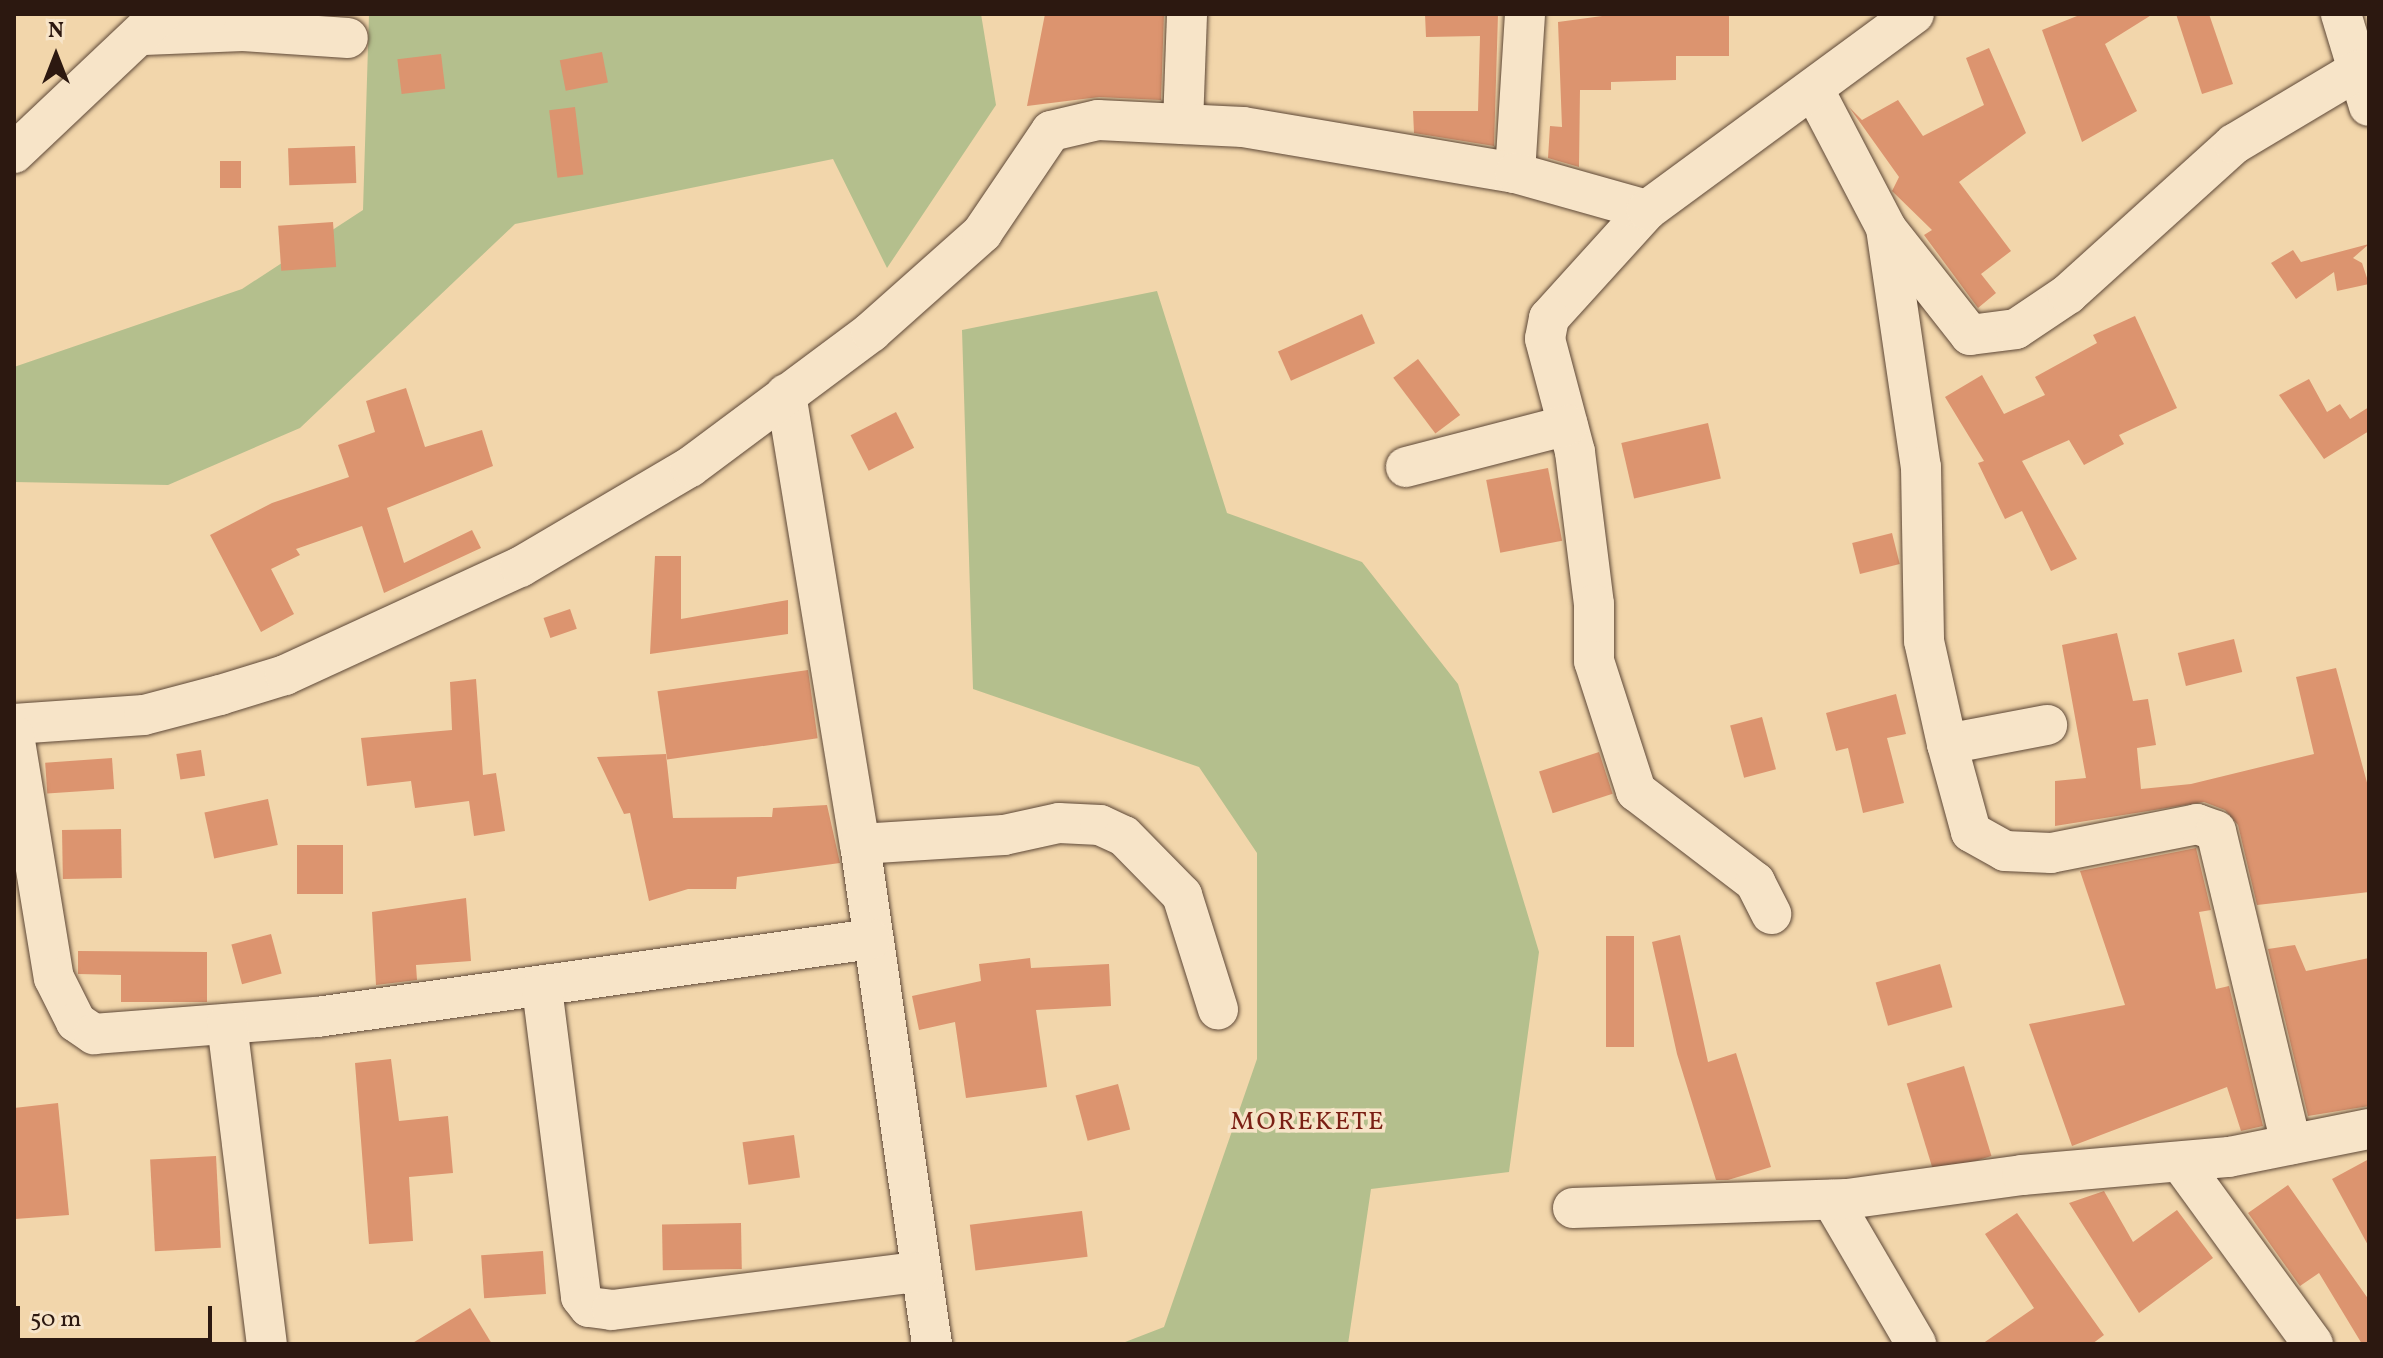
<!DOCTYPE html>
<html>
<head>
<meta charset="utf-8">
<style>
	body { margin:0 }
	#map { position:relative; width:2383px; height:1358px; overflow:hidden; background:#f2d6ab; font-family:Vollkorn,serif }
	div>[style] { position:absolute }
	.green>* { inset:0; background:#b4bf8d }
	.building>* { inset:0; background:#dc946f; transform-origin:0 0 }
	.roads { filter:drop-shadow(0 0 2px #5e4837) drop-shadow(0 0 2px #5e4837) }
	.minor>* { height:40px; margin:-20px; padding:0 20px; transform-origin:20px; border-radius:20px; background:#f7e4c8 }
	span { translate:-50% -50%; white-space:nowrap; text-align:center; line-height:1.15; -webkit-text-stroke:7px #f7e4c8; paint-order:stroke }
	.quarter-label { font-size:26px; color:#7a1f14; letter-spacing:2px }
	.frame { position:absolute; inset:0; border:16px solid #2c1810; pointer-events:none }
	.north { position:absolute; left:16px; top:16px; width:80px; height:80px; -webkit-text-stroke:6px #f7e4c8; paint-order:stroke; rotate:0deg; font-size:22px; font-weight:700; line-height:32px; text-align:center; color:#2c1810 }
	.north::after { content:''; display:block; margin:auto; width:28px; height:36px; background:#2c1810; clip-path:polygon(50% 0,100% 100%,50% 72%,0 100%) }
	.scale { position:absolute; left:16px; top:1306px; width:196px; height:36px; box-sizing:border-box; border:4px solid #2c1810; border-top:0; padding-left:10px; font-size:24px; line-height:28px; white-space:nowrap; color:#2c1810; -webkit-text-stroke:6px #f7e4c8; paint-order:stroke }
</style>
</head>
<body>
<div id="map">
	<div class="green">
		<div style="clip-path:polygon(369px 14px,981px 14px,996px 105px,887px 268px,833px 159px,515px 224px,300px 428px,168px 485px,14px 482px,14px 367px,242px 289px,363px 210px)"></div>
		<div style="clip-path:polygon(1157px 291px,1227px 513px,1362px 562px,1458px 684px,1539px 952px,1509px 1172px,1371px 1189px,1348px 1344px,1120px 1344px,1164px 1327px,1257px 1059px,1257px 853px,1199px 767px,973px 689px,962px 330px)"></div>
	</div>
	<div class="building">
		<div style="clip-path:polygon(1045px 14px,1164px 14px,1161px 100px,1099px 97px,1027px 106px)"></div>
		<div style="clip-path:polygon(1425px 14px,1498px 14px,1494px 146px,1414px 133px,1413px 111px,1478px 111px,1480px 36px,1426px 37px)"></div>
		<div style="clip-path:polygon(1617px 14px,1729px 14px,1729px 56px,1676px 56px,1676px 80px,1611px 82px,1611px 90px,1580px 90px,1579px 167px,1548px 158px,1550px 126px,1562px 127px,1558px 22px)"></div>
		<div style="clip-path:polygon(2082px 14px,2153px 14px,2105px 44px,2137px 111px,2082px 142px,2042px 30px)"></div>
		<div style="clip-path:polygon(2176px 14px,2209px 14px,2233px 84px,2202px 94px)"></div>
		<div style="clip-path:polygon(1989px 48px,2026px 133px,1959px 182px,2011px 251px,1981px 274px,1996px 293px,1978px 308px,1924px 235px,1932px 230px,1892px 191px,1899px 177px,1849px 107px,1862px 120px,1898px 100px,1923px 136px,1984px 105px,1966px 58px)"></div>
		<div style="left:602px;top:52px;width:31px;height:43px;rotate:79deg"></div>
		<div style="left:441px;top:54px;width:35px;height:44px;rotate:83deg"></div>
		<div style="left:575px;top:107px;width:68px;height:26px;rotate:83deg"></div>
		<div style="left:355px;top:146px;width:37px;height:67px;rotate:88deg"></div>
		<div style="left:220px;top:161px;width:21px;height:27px"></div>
		<div style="left:333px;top:222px;width:45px;height:55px;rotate:86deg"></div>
		<div style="clip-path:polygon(2369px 244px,2353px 258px,2362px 263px,2369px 284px,2337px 291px,2334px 272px,2296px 299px,2271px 263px,2293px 250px,2301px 262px)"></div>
		<div style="left:1362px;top:314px;width:32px;height:92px;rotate:66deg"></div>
		<div style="clip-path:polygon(2135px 316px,2177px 408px,2119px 435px,2124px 444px,2084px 465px,2069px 440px,2022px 461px,2077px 559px,2051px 571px,2022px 511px,2005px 519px,1978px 463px,1984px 461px,1945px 397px,1982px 375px,2004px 414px,2045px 395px,2035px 377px,2097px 343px,2093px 335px)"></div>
		<div style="left:1418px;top:359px;width:70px;height:31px;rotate:53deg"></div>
		<div style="clip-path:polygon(2309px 379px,2327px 412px,2340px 404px,2350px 419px,2369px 407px,2369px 431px,2324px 459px,2279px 395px)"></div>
		<div style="clip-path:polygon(406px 388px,425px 447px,482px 430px,493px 466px,387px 508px,404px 563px,472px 530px,481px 548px,384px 593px,362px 526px,296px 549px,300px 555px,271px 569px,294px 614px,261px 632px,210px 535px,272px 503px,349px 477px,338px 445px,375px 432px,366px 401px)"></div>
		<div style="left:896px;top:412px;width:40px;height:51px;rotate:63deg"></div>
		<div style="left:1708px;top:423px;width:57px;height:89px;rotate:77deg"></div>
		<div style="left:1548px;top:468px;width:74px;height:63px;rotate:79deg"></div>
		<div style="left:1892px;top:533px;width:32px;height:41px;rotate:76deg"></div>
		<div style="clip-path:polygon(655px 556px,681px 556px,681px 619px,788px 600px,788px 634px,650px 654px)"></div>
		<div style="left:570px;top:609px;width:21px;height:28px;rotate:71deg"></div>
		<div style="clip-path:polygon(2117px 633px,2133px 701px,2148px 699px,2156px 745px,2137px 748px,2141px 789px,2191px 784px,2314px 754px,2296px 677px,2336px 668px,2369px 790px,2369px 892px,2257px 905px,2238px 825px,2225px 810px,2204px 802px,2055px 826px,2055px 781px,2086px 778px,2062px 645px)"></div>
		<div style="left:2234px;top:639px;width:34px;height:58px;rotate:76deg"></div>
		<div style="left:808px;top:670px;width:69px;height:152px;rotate:82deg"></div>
		<div style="clip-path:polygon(476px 679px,483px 775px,496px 773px,505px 831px,474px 836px,469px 801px,415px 808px,411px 781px,367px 786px,361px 738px,452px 730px,450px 682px)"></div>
		<div style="clip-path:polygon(1896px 694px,1906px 734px,1887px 738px,1904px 803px,1863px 813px,1848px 748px,1836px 751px,1826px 713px)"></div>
		<div style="left:1762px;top:717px;width:54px;height:33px;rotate:75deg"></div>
		<div style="left:201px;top:750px;width:26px;height:25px;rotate:81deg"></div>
		<div style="left:1599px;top:752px;width:44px;height:63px;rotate:72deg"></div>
		<div style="clip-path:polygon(666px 754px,673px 818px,772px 817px,773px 808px,827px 805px,840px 863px,737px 877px,736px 889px,688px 889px,649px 901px,630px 813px,624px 814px,597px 757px)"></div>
		<div style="left:112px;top:758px;width:31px;height:67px;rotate:86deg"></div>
		<div style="left:268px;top:799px;width:47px;height:65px;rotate:78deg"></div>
		<div style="left:121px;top:829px;width:49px;height:59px;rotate:89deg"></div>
		<div style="left:297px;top:845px;width:46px;height:49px"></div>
		<div style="clip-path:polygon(2196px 848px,2211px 910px,2199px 912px,2216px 989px,2229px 986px,2263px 1126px,2241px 1131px,2227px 1087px,2072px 1146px,2029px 1024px,2125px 1005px,2080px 871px)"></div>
		<div style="clip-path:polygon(466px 898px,471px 961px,416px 965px,417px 980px,376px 985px,372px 912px)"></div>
		<div style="left:271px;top:934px;width:41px;height:41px;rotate:75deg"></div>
		<div style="clip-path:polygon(1680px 935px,1708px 1062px,1736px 1053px,1771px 1167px,1728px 1180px,1716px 1180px,1677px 1054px,1652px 942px)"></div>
		<div style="left:1606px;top:936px;width:28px;height:111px"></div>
		<div style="clip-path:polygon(2295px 945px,2306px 971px,2369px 958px,2369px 1106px,2308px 1116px,2268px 949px)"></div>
		<div style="clip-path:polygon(78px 951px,207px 952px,207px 1002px,121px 1002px,121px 975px,78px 974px)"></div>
		<div style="clip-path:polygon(1030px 958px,1031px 968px,1109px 964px,1111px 1006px,1036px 1010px,1047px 1087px,966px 1098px,955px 1022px,919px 1030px,912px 996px,981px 981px,979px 964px)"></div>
		<div style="left:1940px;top:964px;width:45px;height:67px;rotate:74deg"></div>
		<div style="clip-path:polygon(391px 1059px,399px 1121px,448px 1116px,453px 1173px,409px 1177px,413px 1241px,369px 1244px,355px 1063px)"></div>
		<div style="left:1964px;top:1066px;width:94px;height:60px;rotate:73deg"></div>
		<div style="left:1118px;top:1084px;width:47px;height:44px;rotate:75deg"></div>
		<div style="clip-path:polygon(58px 1103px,69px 1215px,15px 1219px,14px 1108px)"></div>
		<div style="left:794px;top:1135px;width:43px;height:52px;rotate:82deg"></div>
		<div style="left:216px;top:1156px;width:92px;height:66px;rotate:87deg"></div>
		<div style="clip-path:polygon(2369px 1159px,2369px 1247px,2332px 1179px)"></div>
		<div style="clip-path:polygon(2288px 1185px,2369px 1300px,2369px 1344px,2362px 1344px,2319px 1273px,2300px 1286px,2248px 1213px)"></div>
		<div style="clip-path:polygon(2104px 1191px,2133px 1242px,2177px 1210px,2213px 1258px,2139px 1313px,2069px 1203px)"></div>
		<div style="left:1082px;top:1211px;width:46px;height:113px;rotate:83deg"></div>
		<div style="clip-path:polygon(2017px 1213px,2104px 1335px,2092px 1344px,1982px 1344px,2034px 1308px,1985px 1234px)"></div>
		<div style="left:741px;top:1223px;width:46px;height:79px;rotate:89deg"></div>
		<div style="left:543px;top:1251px;width:43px;height:62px;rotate:86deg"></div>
		<div style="clip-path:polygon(470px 1308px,492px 1344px,411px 1344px)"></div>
	</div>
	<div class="roads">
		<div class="minor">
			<div style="left:2341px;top:14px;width:96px;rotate:73.1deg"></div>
			<div style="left:144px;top:35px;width:99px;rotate:-2.3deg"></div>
			<div style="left:243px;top:31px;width:105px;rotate:3.8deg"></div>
			<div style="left:1815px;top:92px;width:153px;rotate:62.4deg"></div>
			<div style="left:1886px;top:228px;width:242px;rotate:81.7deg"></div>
			<div style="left:1921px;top:467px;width:174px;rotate:89deg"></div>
			<div style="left:1924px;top:641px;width:106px;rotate:77.4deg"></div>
			<div style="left:1947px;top:744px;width:102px;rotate:-10.8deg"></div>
			<div style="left:1183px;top:124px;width:110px;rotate:-87.9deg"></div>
			<div style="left:14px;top:153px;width:202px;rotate:-43.4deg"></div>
			<div style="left:1515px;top:173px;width:159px;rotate:-86.4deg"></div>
			<div style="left:1647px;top:210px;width:146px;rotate:132.2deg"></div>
			<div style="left:1549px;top:318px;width:21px;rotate:101deg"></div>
			<div style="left:1545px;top:339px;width:117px;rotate:75.1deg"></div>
			<div style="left:1575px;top:452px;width:153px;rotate:82.9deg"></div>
			<div style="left:1594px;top:604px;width:57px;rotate:90deg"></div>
			<div style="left:1594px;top:661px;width:137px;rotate:72.1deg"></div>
			<div style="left:1636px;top:791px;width:150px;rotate:37.4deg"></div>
			<div style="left:1755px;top:882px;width:36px;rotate:63deg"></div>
			<div style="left:1889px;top:232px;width:131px;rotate:51.8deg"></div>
			<div style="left:1970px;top:335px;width:46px;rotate:-7.4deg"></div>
			<div style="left:2016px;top:329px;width:63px;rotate:-33.9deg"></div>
			<div style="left:2068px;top:294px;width:224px;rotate:-42.1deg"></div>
			<div style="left:2234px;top:144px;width:144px;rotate:-30.8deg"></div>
			<div style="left:786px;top:394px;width:456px;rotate:80.7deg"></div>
			<div style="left:860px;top:844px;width:505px;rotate:81.81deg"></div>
			<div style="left:1406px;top:467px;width:167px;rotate:-14.5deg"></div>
			<div style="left:14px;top:724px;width:130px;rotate:-4deg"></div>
			<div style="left:144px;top:715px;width:79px;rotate:-14.7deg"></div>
			<div style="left:220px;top:695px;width:68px;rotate:-17.1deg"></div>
			<div style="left:285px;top:675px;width:259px;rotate:-24.7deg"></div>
			<div style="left:520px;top:567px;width:197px;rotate:-30.5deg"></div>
			<div style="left:690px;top:467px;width:226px;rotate:-36.7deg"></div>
			<div style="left:871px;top:332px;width:149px;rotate:-41.7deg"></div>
			<div style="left:982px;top:233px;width:123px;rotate:-55.9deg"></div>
			<div style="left:1051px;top:131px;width:48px;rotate:-13.2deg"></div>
			<div style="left:1098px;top:120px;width:145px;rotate:2.8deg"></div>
			<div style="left:1243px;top:127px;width:276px;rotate:9.6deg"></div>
			<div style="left:1515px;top:173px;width:137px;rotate:15.7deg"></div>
			<div style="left:1647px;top:210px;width:331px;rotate:-36.3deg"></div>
			<div style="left:14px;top:735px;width:246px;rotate:80.7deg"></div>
			<div style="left:54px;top:978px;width:49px;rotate:63.4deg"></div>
			<div style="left:76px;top:1022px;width:22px;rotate:34deg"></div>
			<div style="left:94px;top:1034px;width:224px;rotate:-4.4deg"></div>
			<div style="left:317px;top:1017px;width:559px;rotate:-8.01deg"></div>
			<div style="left:1947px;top:744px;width:91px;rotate:74.7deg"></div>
			<div style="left:1971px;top:832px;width:39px;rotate:29deg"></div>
			<div style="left:2005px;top:851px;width:46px;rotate:2.5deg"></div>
			<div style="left:2051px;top:853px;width:149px;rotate:-11.2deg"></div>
			<div style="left:2197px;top:824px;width:20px;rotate:20deg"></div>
			<div style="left:2216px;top:831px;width:322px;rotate:76.5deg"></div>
			<div style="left:860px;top:844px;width:144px;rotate:-3.6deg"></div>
			<div style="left:1004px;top:835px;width:56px;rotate:-12.3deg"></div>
			<div style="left:1059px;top:823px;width:41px;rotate:2.8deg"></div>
			<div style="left:1100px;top:825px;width:26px;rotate:25deg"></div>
			<div style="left:1124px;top:836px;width:83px;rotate:45.5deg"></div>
			<div style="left:1182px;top:895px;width:120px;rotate:72.5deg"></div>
			<div style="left:542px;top:988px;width:311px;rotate:82.8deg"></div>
			<div style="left:581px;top:1297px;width:13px;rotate:51deg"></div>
			<div style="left:589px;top:1307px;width:23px;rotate:7deg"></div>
			<div style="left:612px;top:1310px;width:308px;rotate:-7.1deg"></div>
			<div style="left:227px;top:1024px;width:322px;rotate:82.9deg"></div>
			<div style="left:2181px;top:1163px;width:224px;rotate:53.9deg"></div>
			<div style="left:1832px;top:1200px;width:167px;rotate:59.7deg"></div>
			<div style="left:1573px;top:1208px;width:274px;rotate:-1.9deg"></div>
			<div style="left:1847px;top:1199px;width:177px;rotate:-7.8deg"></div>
			<div style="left:2022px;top:1175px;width:208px;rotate:-5deg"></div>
			<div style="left:2229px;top:1157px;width:143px;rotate:-11.3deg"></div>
		</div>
	</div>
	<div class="quarter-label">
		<span style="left:1308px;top:1123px">MOREKETE</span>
	</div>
	<div class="frame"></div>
	<div class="north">N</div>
	<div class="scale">50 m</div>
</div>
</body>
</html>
